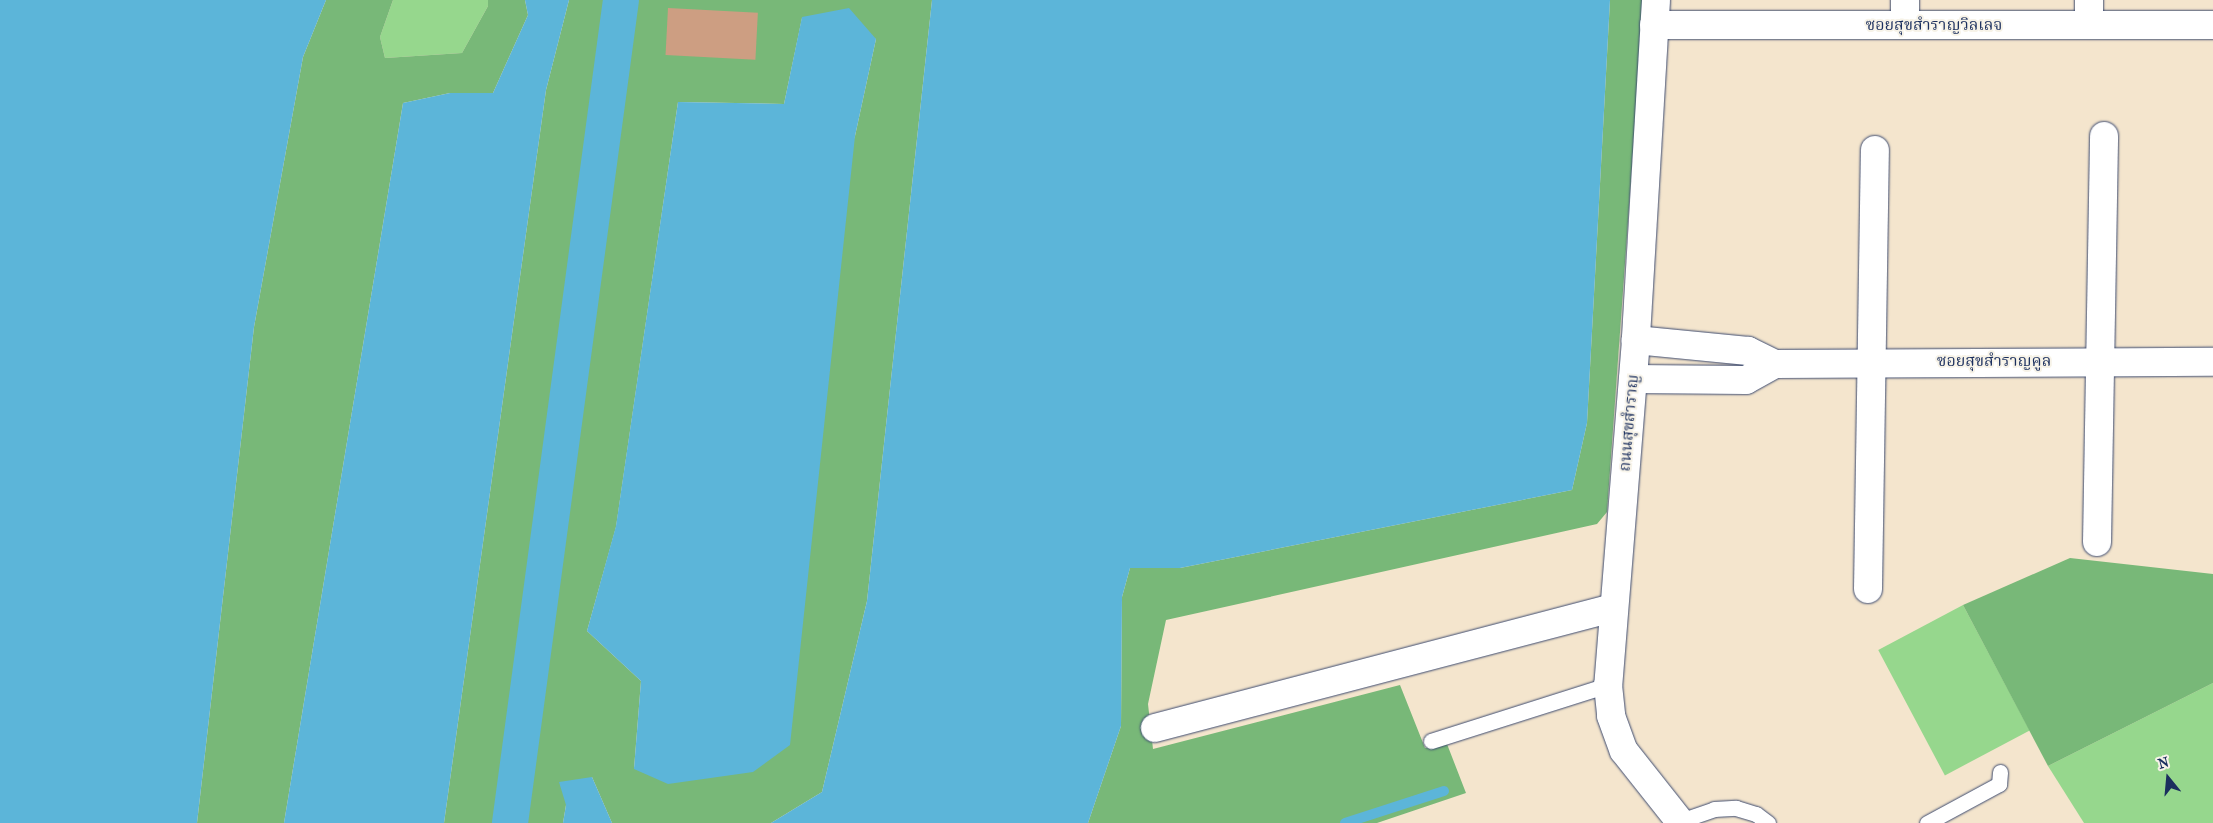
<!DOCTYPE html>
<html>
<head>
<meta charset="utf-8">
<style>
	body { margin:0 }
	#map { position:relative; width:2213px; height:823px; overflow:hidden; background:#f4e5cd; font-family:"IM FELL French Canon","Noto Serif Thai",serif }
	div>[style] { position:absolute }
	.green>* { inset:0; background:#96d78d; transform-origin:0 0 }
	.forest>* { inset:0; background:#78b878 }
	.water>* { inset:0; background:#5cb5d9 }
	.stream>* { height:10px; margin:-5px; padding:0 5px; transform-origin:5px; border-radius:5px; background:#5cb5d9 }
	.canal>* { height:36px; margin:-18px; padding:0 18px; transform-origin:18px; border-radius:18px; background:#5cb5d9 }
	.building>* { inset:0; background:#cd9e82; transform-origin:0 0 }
	.roads { filter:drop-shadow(0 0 1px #3c4a6f) drop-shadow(0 0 1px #3c4a6f) }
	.service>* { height:15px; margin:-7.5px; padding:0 7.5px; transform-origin:7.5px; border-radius:7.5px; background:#fff }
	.minor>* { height:28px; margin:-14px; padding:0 14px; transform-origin:14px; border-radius:14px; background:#fff }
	span { translate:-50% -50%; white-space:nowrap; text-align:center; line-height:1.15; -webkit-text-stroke:4px #f7f3e8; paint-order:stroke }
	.street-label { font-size:16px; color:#1b2f5e }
	.north { position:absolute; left:2143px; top:753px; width:50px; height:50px; -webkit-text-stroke:4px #f7f3e8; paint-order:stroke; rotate:343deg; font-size:14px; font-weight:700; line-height:20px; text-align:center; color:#1b2f5e }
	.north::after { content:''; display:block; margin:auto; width:18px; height:22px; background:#1b2f5e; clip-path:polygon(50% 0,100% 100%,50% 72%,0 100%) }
</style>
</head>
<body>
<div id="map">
	<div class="green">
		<div style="clip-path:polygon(393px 0,488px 0,488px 6px,462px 53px,385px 58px,380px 37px)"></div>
		<div style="left:1963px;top:605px;width:142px;height:96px;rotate:62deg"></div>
		<div style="clip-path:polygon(2213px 683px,2213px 823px,2084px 823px,2048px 766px)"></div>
	</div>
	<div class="forest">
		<div style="clip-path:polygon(326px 0,393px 0,380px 37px,385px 58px,462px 53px,488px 6px,488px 0,525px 0,528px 15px,493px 93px,450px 93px,403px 103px,284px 823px,197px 823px,254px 327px,303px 57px)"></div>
		<div style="clip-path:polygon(evenodd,569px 0,932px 0,867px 601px,822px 792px,771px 823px,612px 823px,592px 777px,566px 805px,563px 823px,444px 823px,546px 90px,569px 0,802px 18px,876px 39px,855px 136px,634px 769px,641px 681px,587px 631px,616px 527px,678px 102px,784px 104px,802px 18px)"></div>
		<div style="clip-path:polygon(1610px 0,1644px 0,1607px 512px,1597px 524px,1166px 620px,1148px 704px,1153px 749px,1400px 685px,1425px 748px,1447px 744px,1466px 793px,1377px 823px,1088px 823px,1121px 726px,1122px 597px,1130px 568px,1180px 568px,1572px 490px,1587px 423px)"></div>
		<div style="clip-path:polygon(2070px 558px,2213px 574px,2213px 683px,2048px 766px,1963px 605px)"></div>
	</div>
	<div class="water">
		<div style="clip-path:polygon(0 0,326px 0,303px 57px,254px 327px,197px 823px,0 823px)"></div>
		<div style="clip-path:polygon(525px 0,569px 0,546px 90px,444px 823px,284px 823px,403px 103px,450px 93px,493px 93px,528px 15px)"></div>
		<div style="clip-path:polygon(932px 0,1610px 0,1587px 423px,1572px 490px,1180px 568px,1130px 568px,1122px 597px,1121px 726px,1088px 823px,771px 823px,822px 792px,867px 601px)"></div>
		<div style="clip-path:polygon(849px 8px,876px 39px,855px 136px,790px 745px,753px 772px,668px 784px,634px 769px,641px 681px,587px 631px,616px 526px,678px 102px,784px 104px,802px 17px)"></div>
		<div style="clip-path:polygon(592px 777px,612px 823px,563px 823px,566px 805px,559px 782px)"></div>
	</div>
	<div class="stream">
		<div style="left:1345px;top:823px;width:104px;rotate:-17.9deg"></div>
	</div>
	<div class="canal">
		<div style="left:510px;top:823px;width:830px;rotate:-82.32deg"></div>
	</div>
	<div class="building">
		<div style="left:668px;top:8px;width:90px;height:47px;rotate:3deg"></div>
	</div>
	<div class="roads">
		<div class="service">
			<div style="left:1431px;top:741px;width:186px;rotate:-17.6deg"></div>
			<div style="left:1680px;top:821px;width:36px;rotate:-19deg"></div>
			<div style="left:1714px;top:809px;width:22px;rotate:-3deg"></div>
			<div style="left:1736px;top:808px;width:21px;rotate:17deg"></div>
			<div style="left:1756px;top:814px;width:15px;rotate:37deg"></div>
			<div style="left:1927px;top:823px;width:82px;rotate:-28.4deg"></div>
			<div style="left:1999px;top:784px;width:12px;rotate:-85deg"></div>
		</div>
		<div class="minor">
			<div style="left:1656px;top:0;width:341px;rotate:93.4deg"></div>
			<div style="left:1636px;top:340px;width:346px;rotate:94.6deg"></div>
			<div style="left:1608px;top:685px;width:31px;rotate:84deg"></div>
			<div style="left:1611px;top:716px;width:37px;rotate:70deg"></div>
			<div style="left:1624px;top:751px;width:92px;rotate:51.6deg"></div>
			<div style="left:1654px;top:25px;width:559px"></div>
			<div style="left:1905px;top:25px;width:25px;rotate:-90deg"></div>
			<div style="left:2089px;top:25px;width:25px;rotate:-90deg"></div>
			<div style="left:1775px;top:364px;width:438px;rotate:-0.3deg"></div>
			<div style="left:1633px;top:379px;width:113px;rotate:0.5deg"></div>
			<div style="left:1746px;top:380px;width:33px;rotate:-29deg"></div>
			<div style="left:1775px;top:364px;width:30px;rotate:-154deg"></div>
			<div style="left:1748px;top:351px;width:113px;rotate:-174.4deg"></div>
			<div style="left:2097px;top:542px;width:406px;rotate:-89deg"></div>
			<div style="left:1868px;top:589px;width:439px;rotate:-89.1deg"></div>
			<div style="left:1155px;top:728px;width:472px;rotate:-14.7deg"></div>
		</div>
	</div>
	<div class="street-label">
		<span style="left:1934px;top:25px">ซอยสุขสำราญวิลเลจ</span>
		<span style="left:1994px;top:361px">ซอยสุขสำราญคูล</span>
		<span style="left:1629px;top:423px;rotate:-85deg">ถนนสุขสำราญ</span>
	</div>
	<div class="north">N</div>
</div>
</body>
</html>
